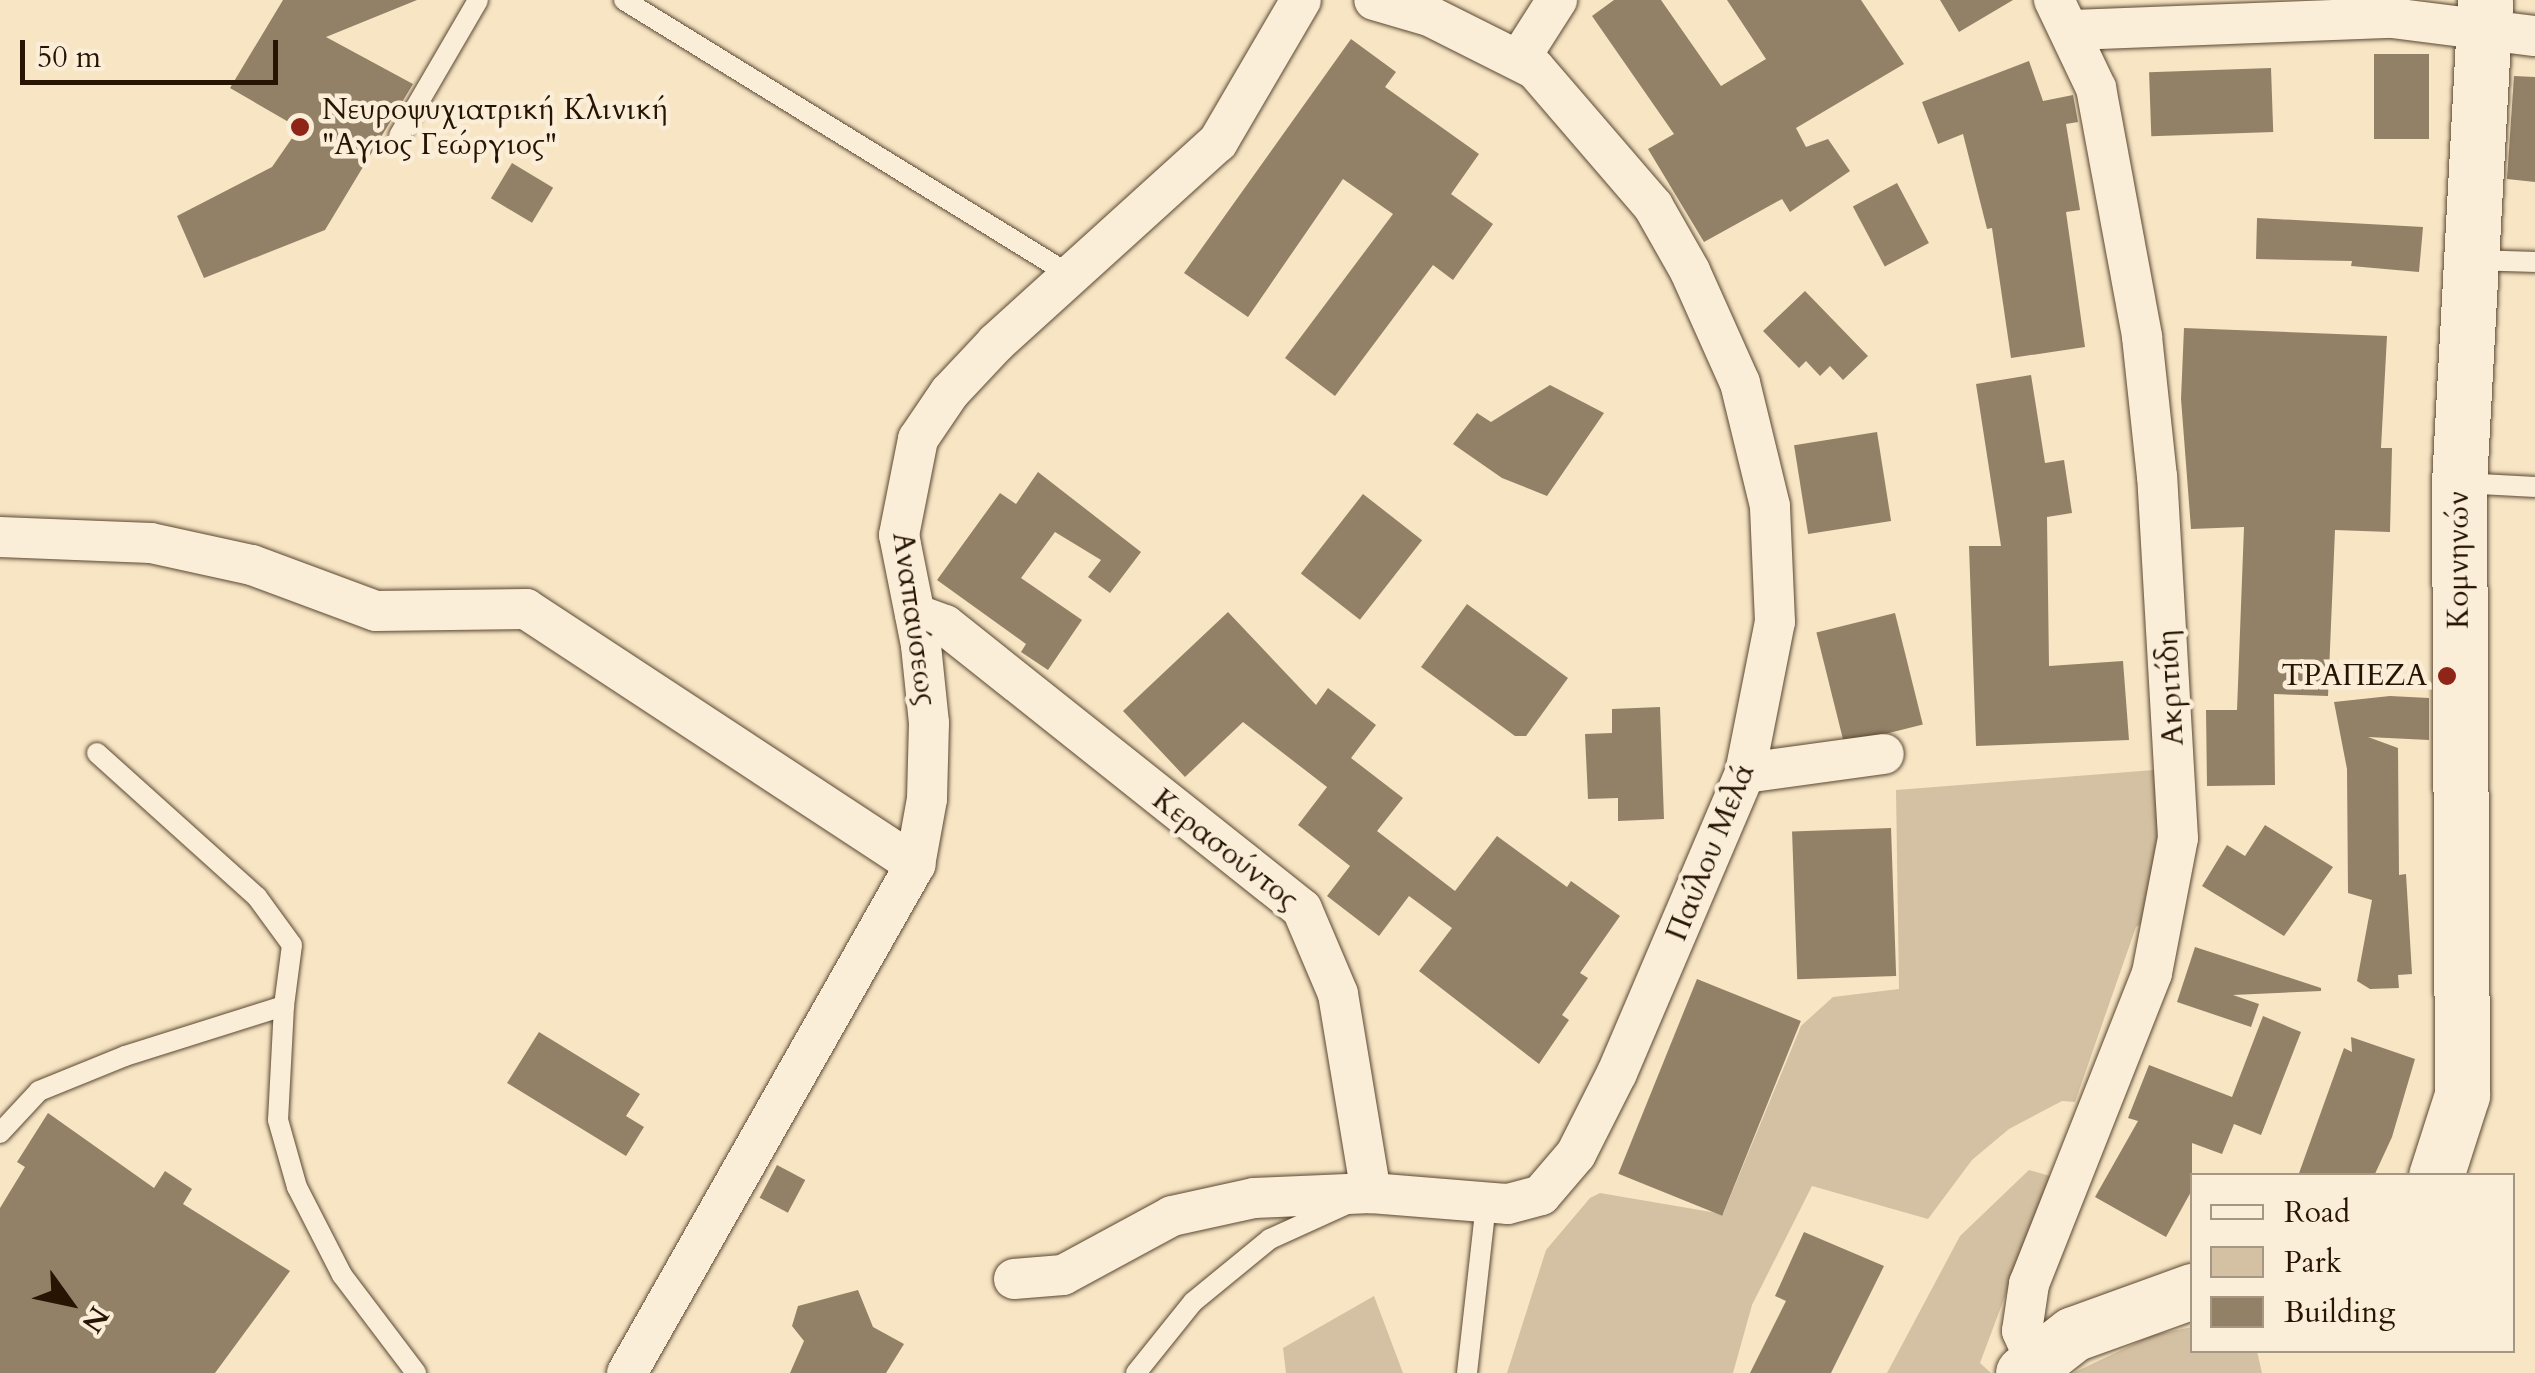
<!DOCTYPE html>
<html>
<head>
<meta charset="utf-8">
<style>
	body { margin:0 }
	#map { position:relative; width:2535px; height:1373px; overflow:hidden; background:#f7e5c4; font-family:Cardo,serif }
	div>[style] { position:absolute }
	.green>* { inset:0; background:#d4c1a3 }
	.building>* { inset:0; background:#938167; transform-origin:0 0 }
	.roads { filter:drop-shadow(0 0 2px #5b4832) drop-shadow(0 0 2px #5b4832) }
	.service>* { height:20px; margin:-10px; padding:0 10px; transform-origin:10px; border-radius:10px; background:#faeed9 }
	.minor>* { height:40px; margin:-20px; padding:0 20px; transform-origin:20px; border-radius:20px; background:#faeed9 }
	.secondary>* { height:55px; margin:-27.5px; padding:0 27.5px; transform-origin:27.5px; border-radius:27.5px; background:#faeed9 }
	.dots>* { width:28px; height:28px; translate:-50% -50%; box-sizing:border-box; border:5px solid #faeed9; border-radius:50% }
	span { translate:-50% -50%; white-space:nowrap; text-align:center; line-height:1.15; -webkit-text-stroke:9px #faeed9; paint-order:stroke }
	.poi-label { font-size:30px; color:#271402 }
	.left { translate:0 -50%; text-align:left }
	.right { translate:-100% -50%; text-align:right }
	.street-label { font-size:30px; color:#271402 }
	.legend { position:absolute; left:2190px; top:1173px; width:325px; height:180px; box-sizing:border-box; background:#faeed9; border:2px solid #a69783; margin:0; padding:12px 18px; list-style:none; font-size:30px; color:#271402 }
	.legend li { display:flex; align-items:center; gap:20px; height:50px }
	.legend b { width:50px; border:2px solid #a69783 }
	.north { position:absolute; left:20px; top:1253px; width:100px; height:100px; -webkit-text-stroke:8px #faeed9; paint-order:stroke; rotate:123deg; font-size:28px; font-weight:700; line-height:40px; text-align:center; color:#271402 }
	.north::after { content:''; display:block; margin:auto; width:35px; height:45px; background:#271402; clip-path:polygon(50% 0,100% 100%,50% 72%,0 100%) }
	.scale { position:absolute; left:20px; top:40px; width:258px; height:45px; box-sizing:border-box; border:5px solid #271402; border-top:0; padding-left:12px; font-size:30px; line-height:35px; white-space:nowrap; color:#271402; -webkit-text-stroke:8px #faeed9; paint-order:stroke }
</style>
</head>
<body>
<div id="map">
	<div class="green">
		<div style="clip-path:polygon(2154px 770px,2158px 832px,2144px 922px,2136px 927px,2075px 1102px,2062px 1101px,2009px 1129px,1972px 1160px,1928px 1219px,1812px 1186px,1752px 1305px,1733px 1373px,1507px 1373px,1546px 1250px,1590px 1198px,1600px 1193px,1723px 1214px,1801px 1026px,1833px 997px,1899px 989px,1896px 790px)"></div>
		<div style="clip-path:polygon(2029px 1170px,2050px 1176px,1980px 1363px,1991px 1373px,1887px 1373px,1960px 1236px)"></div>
		<div style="clip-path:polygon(1374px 1296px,1403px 1373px,1286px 1373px,1283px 1348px)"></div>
		<div style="clip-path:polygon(2192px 1327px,2192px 1350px,2257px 1351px,2262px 1373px,2073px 1373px,2153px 1335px)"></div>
	</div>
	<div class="building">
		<div style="clip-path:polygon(283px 0,417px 0,326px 37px,413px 84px,325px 230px,204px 278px,177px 216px,272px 167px,299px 128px,230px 88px)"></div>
		<div style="clip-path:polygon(1614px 0,1661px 0,1721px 86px,1766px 59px,1727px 0,1861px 0,1904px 64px,1796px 128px,1806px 147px,1828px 139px,1850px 171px,1790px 212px,1782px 199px,1704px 242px,1648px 149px,1674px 134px,1592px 16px)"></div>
		<div style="clip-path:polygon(1940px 0,2013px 0,1959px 32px)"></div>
		<div style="clip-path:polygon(1351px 39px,1396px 72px,1385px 87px,1479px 154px,1451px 194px,1493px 224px,1453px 280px,1433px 265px,1335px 396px,1285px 358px,1393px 214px,1343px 179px,1248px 317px,1184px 273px)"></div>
		<div style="left:2429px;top:54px;width:85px;height:55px;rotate:90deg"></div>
		<div style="clip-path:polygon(2029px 61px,2043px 101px,2073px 95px,2078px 122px,2066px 124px,2080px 210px,2066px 212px,2085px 347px,2011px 358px,1992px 228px,1987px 229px,1963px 134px,1938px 144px,1922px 102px)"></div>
		<div style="left:2271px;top:68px;width:64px;height:122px;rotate:88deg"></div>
		<div style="clip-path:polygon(2514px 76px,2535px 77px,2535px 182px,2507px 179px)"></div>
		<div style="left:512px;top:163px;width:48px;height:41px;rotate:31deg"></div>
		<div style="left:1897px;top:183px;width:68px;height:50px;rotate:62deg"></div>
		<div style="clip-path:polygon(2257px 218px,2423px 227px,2419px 272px,2351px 266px,2352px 261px,2256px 259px)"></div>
		<div style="clip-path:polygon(1805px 291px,1868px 356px,1843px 380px,1830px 366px,1820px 376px,1806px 361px,1799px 368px,1763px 331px)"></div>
		<div style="clip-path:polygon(2184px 328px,2387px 336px,2381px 448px,2392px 448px,2390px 532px,2335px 530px,2328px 696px,2274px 694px,2275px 785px,2207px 786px,2206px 710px,2237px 710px,2244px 527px,2191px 529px,2181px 399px)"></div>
		<div style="clip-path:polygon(2031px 375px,2045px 463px,2064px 460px,2072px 513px,2047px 517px,2049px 666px,2123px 661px,2129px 740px,1976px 746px,1969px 546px,2001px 546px,1976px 384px)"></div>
		<div style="clip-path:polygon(1550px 385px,1604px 413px,1547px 496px,1502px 478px,1453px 444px,1477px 413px,1491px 422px)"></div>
		<div style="left:1877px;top:432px;width:90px;height:84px;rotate:81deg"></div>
		<div style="clip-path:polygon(1038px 472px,1141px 552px,1110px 593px,1088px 577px,1101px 560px,1055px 532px,1021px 578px,1082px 620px,1048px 670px,1021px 652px,1026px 644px,937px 580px,1000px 493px,1016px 504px)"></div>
		<div style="left:1363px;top:494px;width:75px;height:101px;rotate:38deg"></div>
		<div style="clip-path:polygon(1467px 604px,1568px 678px,1526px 736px,1515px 736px,1421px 667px)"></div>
		<div style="clip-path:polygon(1228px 612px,1316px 705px,1328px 688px,1376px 725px,1351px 758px,1403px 798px,1377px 831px,1455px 891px,1497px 836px,1567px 887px,1571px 881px,1620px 916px,1580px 973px,1588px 978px,1562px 1015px,1569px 1020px,1539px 1064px,1419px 971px,1452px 928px,1409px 896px,1379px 936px,1327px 896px,1350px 866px,1298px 825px,1327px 787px,1243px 722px,1185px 777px,1123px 711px)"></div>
		<div style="left:1895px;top:613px;width:115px;height:81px;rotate:76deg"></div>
		<div style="clip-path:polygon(2390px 696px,2429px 698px,2429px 740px,2368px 737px,2398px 748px,2399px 875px,2406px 874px,2412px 974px,2398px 975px,2399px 988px,2370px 989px,2357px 981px,2372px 900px,2348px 893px,2347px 769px,2334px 702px)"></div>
		<div style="clip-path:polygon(1660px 707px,1664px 819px,1618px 821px,1618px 798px,1588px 799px,1585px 734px,1612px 733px,1612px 709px)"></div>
		<div style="clip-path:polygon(2265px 825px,2333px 867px,2284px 936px,2202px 886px,2227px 845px,2245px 856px)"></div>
		<div style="left:1891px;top:828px;width:148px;height:99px;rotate:88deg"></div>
		<div style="clip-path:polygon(2195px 947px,2321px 988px,2321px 991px,2233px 995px,2259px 1004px,2251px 1027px,2177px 1002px)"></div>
		<div style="left:1697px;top:979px;width:112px;height:210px;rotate:22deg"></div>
		<div style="clip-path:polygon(2263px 1016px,2301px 1032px,2261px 1135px,2234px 1124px,2222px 1154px,2192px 1143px,2192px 1190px,2166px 1237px,2095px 1197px,2138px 1121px,2128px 1118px,2149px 1065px,2232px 1097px)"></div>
		<div style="clip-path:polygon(539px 1032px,640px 1094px,626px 1116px,644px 1127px,626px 1156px,507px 1083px)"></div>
		<div style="clip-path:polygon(2351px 1037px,2415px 1059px,2392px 1137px,2374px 1176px,2298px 1176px,2344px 1048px,2352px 1052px)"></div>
		<div style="clip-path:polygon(48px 1113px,154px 1188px,165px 1171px,192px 1189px,183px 1204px,290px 1271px,215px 1373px,0 1373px,0 1208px,25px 1167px,17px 1162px)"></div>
		<div style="left:777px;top:1165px;width:32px;height:37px;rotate:28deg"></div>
		<div style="clip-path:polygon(1804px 1232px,1884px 1266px,1831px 1373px,1750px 1373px,1786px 1301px,1775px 1296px)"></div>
		<div style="clip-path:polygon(858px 1290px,873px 1327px,904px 1344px,886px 1373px,790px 1373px,804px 1341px,792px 1326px,798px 1306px)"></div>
	</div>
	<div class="roads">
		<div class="service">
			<div style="left:624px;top:0;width:526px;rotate:31.64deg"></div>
			<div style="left:399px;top:136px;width:157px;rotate:-59.8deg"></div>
			<div style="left:2474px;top:260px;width:61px;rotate:1.9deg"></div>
			<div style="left:2462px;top:483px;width:73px;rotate:3.1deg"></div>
			<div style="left:97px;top:753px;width:215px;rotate:42deg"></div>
			<div style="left:257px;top:897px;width:59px;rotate:53.9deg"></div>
			<div style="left:292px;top:945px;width:62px;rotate:97.5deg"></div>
			<div style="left:0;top:1133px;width:57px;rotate:-47.1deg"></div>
			<div style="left:39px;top:1091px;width:93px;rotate:-22.1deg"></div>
			<div style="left:125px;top:1056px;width:167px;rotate:-17.5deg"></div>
			<div style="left:284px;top:1006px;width:114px;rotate:93deg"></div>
			<div style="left:278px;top:1120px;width:70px;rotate:74.2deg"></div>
			<div style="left:297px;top:1187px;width:99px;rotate:62.9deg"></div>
			<div style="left:342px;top:1275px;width:123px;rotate:52.9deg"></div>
			<div style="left:1136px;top:1373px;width:91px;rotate:-51.2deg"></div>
			<div style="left:1193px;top:1302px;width:99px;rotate:-39.3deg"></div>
			<div style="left:1270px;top:1239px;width:85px;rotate:-24.4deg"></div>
			<div style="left:1467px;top:1373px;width:171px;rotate:-83.6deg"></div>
		</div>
		<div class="minor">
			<div style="left:2073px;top:30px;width:319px;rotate:-2.2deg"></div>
			<div style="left:2392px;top:18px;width:144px;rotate:7.2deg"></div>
			<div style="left:1520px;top:58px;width:69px;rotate:-57.5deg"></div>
			<div style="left:0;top:537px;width:151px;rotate:2.3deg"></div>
			<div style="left:151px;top:543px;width:103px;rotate:12.3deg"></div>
			<div style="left:252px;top:565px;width:132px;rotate:20.4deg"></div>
			<div style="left:376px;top:611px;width:150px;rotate:-0.8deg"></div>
			<div style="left:526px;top:609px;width:466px;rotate:33.3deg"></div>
			<div style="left:915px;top:614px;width:32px;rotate:20deg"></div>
			<div style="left:945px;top:625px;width:456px;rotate:38.5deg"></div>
			<div style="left:1302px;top:909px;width:92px;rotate:67deg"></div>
			<div style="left:1338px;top:994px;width:202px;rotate:80.6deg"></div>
			<div style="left:1745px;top:773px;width:140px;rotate:-7.8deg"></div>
			<div style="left:1014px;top:1279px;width:49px;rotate:-4.7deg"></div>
			<div style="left:1063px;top:1275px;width:124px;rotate:-28.4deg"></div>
			<div style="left:1172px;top:1216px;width:84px;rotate:-12.4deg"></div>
			<div style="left:1254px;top:1198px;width:117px;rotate:-2.4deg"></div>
			<div style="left:1371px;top:1193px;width:137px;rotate:4.6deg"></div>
			<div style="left:1508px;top:1204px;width:34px;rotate:-15deg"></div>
			<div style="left:1541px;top:1195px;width:54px;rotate:-49.5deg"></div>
			<div style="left:1576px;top:1154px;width:91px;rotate:-63.2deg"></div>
			<div style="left:1617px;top:1073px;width:326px;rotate:-66.9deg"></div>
			<div style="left:1745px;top:773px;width:154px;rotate:-78.8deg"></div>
			<div style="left:1775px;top:622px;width:116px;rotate:-92.5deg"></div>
			<div style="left:1770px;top:506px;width:127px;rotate:-103.7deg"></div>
			<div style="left:1740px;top:383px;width:123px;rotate:-114.1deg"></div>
			<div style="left:1690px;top:271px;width:75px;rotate:-119.6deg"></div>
			<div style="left:1653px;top:206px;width:181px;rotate:-130.7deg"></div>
			<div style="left:1535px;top:69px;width:119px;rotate:-153.4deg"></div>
			<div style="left:1429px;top:16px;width:57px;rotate:-163.8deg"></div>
			<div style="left:2035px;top:1360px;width:32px;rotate:-114deg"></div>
			<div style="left:2022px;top:1331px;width:48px;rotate:-81.5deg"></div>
			<div style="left:2029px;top:1284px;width:334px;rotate:-68.4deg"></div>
			<div style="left:2152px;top:973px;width:137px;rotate:-79.1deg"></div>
			<div style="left:2178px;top:838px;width:362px;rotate:-93.3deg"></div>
			<div style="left:2157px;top:477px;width:142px;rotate:-96.1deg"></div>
			<div style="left:2142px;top:336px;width:252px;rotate:-100.5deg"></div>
			<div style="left:2096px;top:88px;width:98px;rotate:-115.5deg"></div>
			<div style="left:627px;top:1373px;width:584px;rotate:-60.45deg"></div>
			<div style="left:915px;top:865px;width:67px;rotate:-79.7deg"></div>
			<div style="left:927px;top:799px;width:76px;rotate:-88.5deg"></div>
			<div style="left:929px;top:723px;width:78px;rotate:-95.9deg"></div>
			<div style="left:921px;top:645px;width:112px;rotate:-101.3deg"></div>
			<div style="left:899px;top:535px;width:98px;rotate:-78.8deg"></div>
			<div style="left:918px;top:439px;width:57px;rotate:-55.8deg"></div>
			<div style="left:950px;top:392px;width:67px;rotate:-46.8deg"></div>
			<div style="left:996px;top:343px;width:299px;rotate:-42.2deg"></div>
			<div style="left:1218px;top:142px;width:164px;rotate:-59.7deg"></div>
		</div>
		<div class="secondary">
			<div style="left:2436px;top:1176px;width:85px;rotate:-72.2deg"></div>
			<div style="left:2462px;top:1095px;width:612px;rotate:-90.28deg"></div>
			<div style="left:2459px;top:483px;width:484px;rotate:-86.9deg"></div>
			<div style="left:2023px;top:1373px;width:63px;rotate:-38deg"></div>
			<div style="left:2073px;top:1334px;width:127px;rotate:-19.9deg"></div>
		</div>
	</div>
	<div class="dots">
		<div style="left:300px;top:127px;background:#8f2418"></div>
		<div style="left:2447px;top:676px;background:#8f2418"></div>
	</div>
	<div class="poi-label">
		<span class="left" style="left:322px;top:127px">Νευροψυχιατρική Κλινική<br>"Αγιος Γεώργιος"</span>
		<span class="right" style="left:2427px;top:676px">ΤΡΑΠΕΖΑ</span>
	</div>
	<div class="street-label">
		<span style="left:2459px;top:560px;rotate:-90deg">Κομνηνών</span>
		<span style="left:914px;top:619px;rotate:82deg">Αναπαύσεως</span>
		<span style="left:2171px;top:688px;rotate:-93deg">Ακριτίδη</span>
		<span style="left:1225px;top:850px;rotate:38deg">Κερασούντος</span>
		<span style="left:1711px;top:852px;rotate:-68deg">Παύλου Μελά</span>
	</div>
	<ul class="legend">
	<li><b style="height:12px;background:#faeed9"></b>Road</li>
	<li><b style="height:28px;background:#d4c1a3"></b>Park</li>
	<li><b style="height:28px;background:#938167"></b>Building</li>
	</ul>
	<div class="north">N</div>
	<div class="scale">50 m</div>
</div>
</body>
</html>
